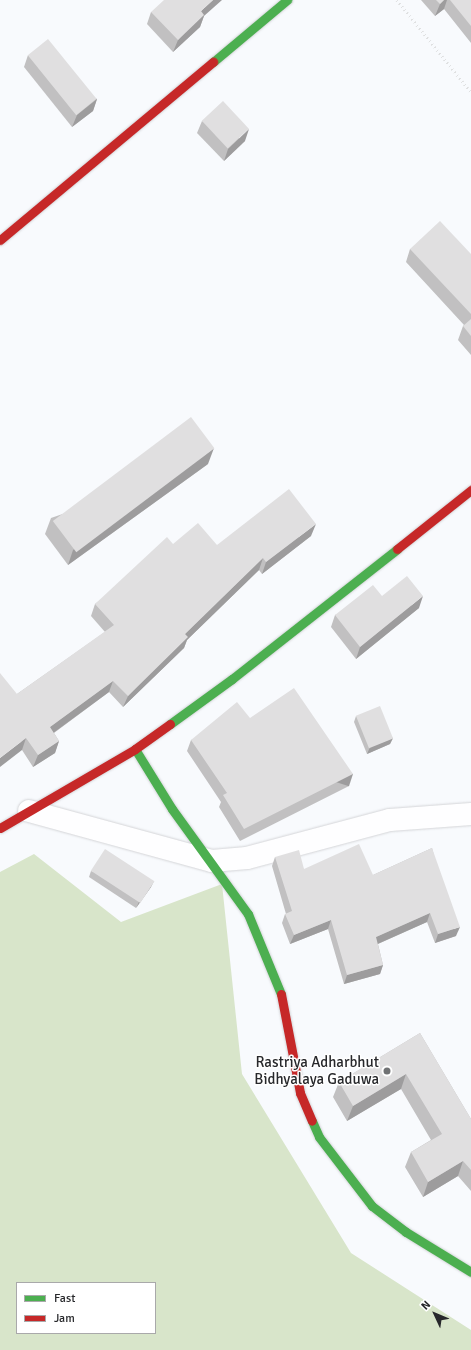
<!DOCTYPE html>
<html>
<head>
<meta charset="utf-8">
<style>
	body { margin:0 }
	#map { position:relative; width:471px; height:1350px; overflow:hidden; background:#f8fafd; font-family:Signika,sans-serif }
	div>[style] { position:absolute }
	.green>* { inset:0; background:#d8e5ca }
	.path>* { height:2.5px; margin-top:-1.25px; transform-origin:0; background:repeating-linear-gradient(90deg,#dfe0e1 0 1px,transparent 0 4px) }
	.roads { filter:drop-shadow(0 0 1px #d4d5d8) drop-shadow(0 0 1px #d4d5d8) }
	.street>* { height:22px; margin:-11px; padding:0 11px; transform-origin:11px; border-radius:11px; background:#fefeff }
	.fast>* { height:9px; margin:-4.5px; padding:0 4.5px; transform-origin:4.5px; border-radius:4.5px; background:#4caf50 }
	.jam>* { height:9px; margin:-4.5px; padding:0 4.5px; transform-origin:4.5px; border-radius:4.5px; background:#c62828 }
	.wall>* { inset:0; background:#c1c0c1 }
	.shaded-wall>* { inset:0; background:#9d9c9d; transform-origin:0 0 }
	.building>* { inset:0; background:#e0dfe0; transform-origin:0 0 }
	.dots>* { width:11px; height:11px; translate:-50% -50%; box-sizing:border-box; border:2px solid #fff; border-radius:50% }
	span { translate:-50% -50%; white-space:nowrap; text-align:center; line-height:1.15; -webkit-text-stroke:3px #fff; paint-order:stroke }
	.poi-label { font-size:15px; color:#27282b }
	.right { translate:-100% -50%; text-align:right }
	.legend { position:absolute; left:16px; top:1282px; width:140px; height:52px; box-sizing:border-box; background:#fff; border:1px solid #a9a9aa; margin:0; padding:5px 7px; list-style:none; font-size:12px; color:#27282b }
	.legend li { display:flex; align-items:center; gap:8px; height:20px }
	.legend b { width:20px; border:1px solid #a9a9aa }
	.north { position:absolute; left:415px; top:1294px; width:40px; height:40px; -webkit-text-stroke:3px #fff; paint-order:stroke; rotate:314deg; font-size:11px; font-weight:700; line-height:16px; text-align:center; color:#27282b }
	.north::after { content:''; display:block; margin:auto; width:14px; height:18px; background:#27282b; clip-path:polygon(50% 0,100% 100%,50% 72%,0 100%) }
</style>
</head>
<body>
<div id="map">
	<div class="green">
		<div style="clip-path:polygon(evenodd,34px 854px,121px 922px,222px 884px,242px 1074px,351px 1253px,471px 1330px,471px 1350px,0 1350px,0 872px,34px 854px,17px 1283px,155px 1283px,155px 1333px,17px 1333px,17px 1283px)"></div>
	</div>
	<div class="path">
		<div style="left:397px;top:0;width:118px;rotate:51.2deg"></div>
	</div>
	<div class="roads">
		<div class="street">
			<div style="left:29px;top:811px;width:190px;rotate:15.3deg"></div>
			<div style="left:212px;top:861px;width:35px;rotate:-5deg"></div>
			<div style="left:247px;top:858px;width:148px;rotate:-14.9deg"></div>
			<div style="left:390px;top:820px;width:81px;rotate:-4.2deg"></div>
		</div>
		<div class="fast">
			<div style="left:213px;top:62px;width:97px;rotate:-40deg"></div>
			<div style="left:170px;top:724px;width:77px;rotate:-36deg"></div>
			<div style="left:232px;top:679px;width:210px;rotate:-38.2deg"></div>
			<div style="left:135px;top:749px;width:70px;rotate:58.3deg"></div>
			<div style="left:172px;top:809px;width:130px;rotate:54.1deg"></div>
			<div style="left:248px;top:914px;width:87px;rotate:67.6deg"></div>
			<div style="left:312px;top:1121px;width:17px;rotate:66deg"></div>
			<div style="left:319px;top:1137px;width:87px;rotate:52.5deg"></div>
			<div style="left:372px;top:1206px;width:43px;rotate:37.4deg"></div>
			<div style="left:406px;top:1232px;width:76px;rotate:31.6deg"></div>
		</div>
		<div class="jam">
			<div style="left:0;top:240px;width:278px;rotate:-39.9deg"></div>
			<div style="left:397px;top:549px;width:95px;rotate:-38.6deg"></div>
			<div style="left:0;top:828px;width:156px;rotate:-30.3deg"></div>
			<div style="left:135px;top:749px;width:43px;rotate:-35.5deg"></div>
			<div style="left:281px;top:994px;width:101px;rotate:79.1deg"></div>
			<div style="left:300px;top:1093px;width:30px;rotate:67deg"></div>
		</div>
	</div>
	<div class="wall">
		<div style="clip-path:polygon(421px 0,471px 0,471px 43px,444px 9px,435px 16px)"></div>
		<div style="clip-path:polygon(151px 12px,204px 16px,200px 27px,173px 52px,147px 24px)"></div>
		<div style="clip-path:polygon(28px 55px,97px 99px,93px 111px,72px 127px,24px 67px)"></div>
		<div style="clip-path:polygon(202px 121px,245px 141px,224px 161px,197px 133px)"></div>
		<div style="clip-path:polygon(410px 249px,471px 254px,471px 355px,458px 340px,463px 326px,464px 325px,406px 262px)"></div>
		<div style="clip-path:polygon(208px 464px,68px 565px,45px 534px,51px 518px)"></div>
		<div style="clip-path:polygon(311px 536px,262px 574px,259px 570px,187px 640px,184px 648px,123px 707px,109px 692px,54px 733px,59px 741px,55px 753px,33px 767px,22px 750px,17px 694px,105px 632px,91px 616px,95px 604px,173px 544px,217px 545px)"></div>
		<div style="clip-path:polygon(382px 596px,419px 608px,356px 659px,331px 627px,335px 615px)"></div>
		<div style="clip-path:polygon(356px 716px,393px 738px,390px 744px,367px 754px,354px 722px)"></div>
		<div style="clip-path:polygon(250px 718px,349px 786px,240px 841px,219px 807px,221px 802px,187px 751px,191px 740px)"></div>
		<div style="clip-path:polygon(432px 848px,456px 936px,435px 943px,427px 922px,378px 944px,383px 965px,380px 974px,344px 984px,328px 929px,290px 944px,282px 923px,285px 914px,286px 914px,272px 866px,275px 857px,304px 869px,373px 875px)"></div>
		<div style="clip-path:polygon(91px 871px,151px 887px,136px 908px,89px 877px)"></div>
		<div style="clip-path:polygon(420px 1033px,471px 1119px,471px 1191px,458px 1176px,423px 1197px,405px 1167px,411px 1152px,431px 1140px,401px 1089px,347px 1121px,333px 1097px,339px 1082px)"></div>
	</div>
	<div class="shaded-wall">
		<div style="clip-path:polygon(213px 0,222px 0,204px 16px,200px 27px,173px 52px,178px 40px,201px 11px)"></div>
		<div style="clip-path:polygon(444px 0,447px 0,444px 9px,435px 16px,440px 4px)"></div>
		<div style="clip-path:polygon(97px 99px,93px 111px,72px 127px,77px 115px)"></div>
		<div style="clip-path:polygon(249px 129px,245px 141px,224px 161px,228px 149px)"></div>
		<div style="clip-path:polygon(214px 448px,208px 464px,68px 565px,73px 550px)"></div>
		<div style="clip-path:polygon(316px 524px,311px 536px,262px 574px,266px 562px)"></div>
		<div style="clip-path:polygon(263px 558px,259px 570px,187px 640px,184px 648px,123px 707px,128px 696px,185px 634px)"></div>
		<div style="clip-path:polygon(423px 596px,419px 608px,356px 659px,360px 647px)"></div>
		<div style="clip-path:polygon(113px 681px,109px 692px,45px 739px,50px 727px)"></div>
		<div style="clip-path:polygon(26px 738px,22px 750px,0 767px,0 758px)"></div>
		<div style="clip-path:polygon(393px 738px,390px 744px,367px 754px,370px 747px)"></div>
		<div style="clip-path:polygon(59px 741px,55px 753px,33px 767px,38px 755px)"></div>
		<div style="left:353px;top:774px;width:13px;height:122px;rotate:108deg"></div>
		<div style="clip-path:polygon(154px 881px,151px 887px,136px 908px,139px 902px)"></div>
		<div style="clip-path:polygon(430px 913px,427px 922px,373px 946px,376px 937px)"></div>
		<div style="clip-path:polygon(331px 920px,328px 929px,290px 944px,294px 935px)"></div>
		<div style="clip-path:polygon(460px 927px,456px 936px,435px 943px,438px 934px)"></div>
		<div style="clip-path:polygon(383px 965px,380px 974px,344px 984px,347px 975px)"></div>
		<div style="clip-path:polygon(406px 1074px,401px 1089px,347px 1121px,353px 1106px)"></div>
		<div style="clip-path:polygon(463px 1161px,458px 1176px,423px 1197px,428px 1182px)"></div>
	</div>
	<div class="building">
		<div style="clip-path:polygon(164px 0,213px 0,201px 11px,204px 15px,178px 40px,151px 12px)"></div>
		<div style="clip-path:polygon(436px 0,444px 0,440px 4px)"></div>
		<div style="clip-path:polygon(450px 0,471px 0,471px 26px)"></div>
		<div style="left:48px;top:39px;width:77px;height:26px;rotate:51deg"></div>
		<div style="left:223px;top:101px;width:38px;height:29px;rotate:47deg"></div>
		<div style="clip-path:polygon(440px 221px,471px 254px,471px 314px,410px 249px)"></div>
		<div style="clip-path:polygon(471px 319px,471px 336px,463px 326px)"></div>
		<div style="left:191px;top:417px;width:39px;height:173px;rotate:53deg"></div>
		<div style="clip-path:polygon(289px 489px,316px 524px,266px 562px,263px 558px,185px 634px,188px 637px,128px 696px,113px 681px,50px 727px,59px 741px,38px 755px,26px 738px,0 758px,0 673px,17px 694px,114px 625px,95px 604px,167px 537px,173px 544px,198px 523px,217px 545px)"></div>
		<div style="clip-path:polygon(407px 576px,423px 596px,360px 647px,335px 615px,373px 585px,382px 596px)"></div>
		<div style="clip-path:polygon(294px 688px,353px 774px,244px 829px,223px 795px,227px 793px,191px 740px,237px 702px,250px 718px)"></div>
		<div style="left:380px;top:706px;width:35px;height:26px;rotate:68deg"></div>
		<div style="clip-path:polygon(359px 844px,373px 875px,432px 848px,460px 927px,438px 934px,430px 913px,376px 937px,383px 965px,347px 975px,331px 920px,294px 935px,285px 914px,292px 911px,275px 857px,299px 850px,304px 869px)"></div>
		<div style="left:105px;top:849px;width:59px;height:26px;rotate:33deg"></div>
		<div style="clip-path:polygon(420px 1033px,471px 1119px,471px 1170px,463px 1161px,428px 1182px,411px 1152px,442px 1134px,406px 1074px,353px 1106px,339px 1082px)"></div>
	</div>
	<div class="dots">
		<div style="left:387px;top:1071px;background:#707274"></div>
	</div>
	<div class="poi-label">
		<span class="right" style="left:379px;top:1071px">Rastriya Adharbhut<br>Bidhyalaya Gaduwa</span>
	</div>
	<ul class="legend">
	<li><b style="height:5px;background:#4caf50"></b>Fast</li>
	<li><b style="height:5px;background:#c62828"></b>Jam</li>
	</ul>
	<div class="north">N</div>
</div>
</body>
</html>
